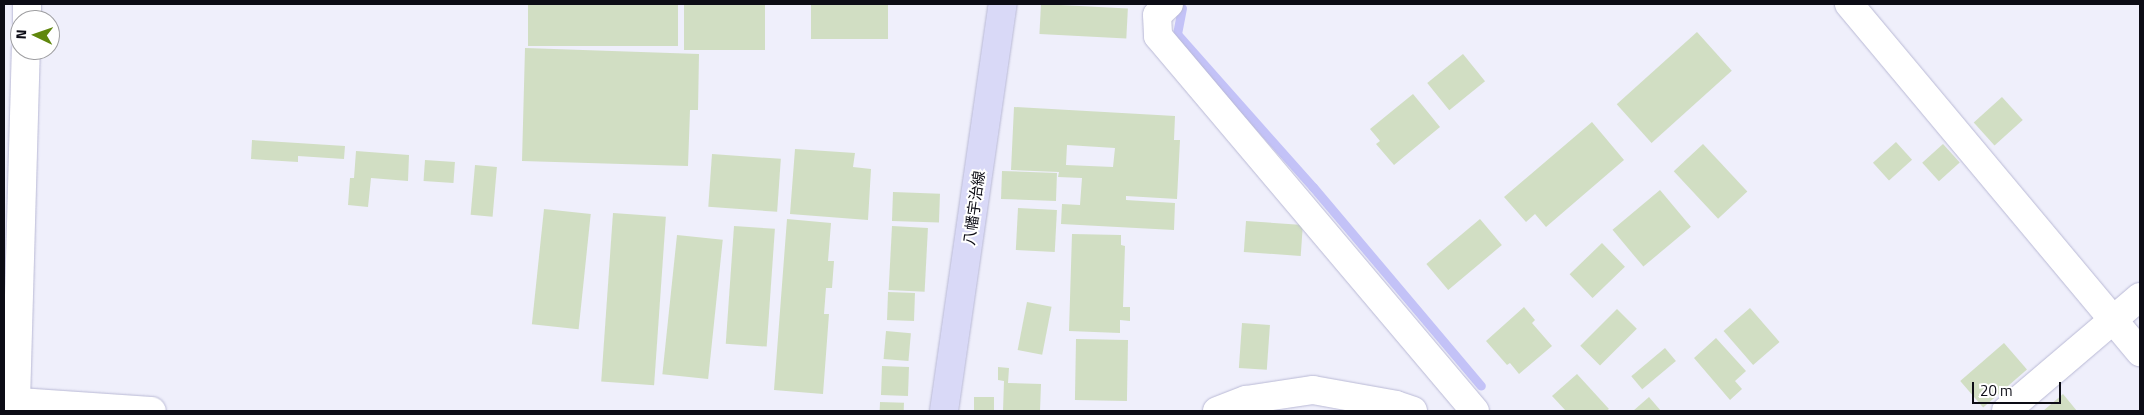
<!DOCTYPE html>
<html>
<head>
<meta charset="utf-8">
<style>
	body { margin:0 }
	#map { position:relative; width:2144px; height:415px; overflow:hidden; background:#efeffb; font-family:"Titillium Web","Noto Sans JP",sans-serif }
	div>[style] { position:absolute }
	.stream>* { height:9px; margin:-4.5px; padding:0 4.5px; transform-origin:4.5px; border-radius:4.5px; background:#c3c2f7 }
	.building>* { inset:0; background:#d1dec3; transform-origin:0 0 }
	.roads { filter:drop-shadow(0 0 1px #b9b9d5) drop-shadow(0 0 1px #b9b9d5) }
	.minor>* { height:28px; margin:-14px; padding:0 14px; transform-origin:14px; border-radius:14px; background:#fff }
	.major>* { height:28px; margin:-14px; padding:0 14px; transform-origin:14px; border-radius:14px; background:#d9d9f7 }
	span { translate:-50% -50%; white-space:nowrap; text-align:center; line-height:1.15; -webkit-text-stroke:4px #fff; paint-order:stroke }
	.street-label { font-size:15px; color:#0c0c15 }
	.frame { position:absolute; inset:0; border:5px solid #0c0c15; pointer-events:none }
	.north { position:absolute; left:10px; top:10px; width:50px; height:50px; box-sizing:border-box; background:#fff; border:1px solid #9e9ea1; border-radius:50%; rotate:273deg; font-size:14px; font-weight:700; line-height:20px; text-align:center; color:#0c0c15 }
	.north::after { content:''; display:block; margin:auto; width:18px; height:22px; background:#60870d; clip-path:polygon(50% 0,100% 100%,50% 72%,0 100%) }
	.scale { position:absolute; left:1972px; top:382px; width:89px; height:22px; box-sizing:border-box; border:2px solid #0c0c15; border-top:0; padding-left:6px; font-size:15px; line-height:18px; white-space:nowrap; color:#0c0c15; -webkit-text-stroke:4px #fff; paint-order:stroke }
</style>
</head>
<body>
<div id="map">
	<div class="stream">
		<div style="left:1182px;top:8px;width:26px;rotate:101deg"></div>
		<div style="left:1177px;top:34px;width:205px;rotate:48.4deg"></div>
		<div style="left:1313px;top:187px;width:260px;rotate:49.8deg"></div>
	</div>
	<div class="building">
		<div style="left:528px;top:4px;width:150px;height:42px"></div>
		<div style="left:684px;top:4px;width:81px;height:46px"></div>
		<div style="left:811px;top:4px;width:77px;height:35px"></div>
		<div style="left:1041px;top:4px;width:87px;height:30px;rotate:3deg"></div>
		<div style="left:1697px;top:32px;width:52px;height:108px;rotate:48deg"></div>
		<div style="clip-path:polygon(525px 48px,699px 54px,698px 110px,690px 110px,688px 166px,522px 161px)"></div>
		<div style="left:1463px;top:54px;width:35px;height:46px;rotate:51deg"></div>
		<div style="clip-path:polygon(1413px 94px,1440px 127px,1394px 165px,1376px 144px,1380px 141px,1370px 129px)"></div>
		<div style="left:2002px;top:97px;width:31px;height:38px;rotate:48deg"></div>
		<div style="clip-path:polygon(evenodd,1014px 107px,1175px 116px,1174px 140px,1180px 140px,1177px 199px,1126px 196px,1126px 200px,1175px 203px,1174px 230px,1061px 224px,1062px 204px,1080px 205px,1082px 178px,1058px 177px,1059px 172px,1011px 170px,1014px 107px,1067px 145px,1115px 148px,1113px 167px,1066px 165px,1067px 145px)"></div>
		<div style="clip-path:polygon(1592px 122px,1624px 160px,1546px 227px,1535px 214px,1526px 222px,1504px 197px)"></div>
		<div style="clip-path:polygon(252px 140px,345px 146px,344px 159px,298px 156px,298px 162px,251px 159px)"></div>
		<div style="left:1896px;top:142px;width:24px;height:31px;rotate:48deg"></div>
		<div style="left:1703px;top:144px;width:65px;height:40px;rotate:47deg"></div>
		<div style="left:1943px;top:144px;width:25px;height:28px;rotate:48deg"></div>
		<div style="clip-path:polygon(795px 149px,855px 153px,853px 167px,871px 169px,868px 220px,790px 214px)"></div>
		<div style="clip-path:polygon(356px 151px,409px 155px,408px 181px,371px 178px,368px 207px,348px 205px,350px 178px,354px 178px)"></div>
		<div style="left:712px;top:154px;width:69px;height:53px;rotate:4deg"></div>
		<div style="left:425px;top:160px;width:30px;height:21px;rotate:4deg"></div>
		<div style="left:475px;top:165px;width:22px;height:50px;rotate:5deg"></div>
		<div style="left:1002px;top:171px;width:55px;height:28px;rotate:2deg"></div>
		<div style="left:1660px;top:190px;width:48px;height:62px;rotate:50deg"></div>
		<div style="left:893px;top:192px;width:47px;height:29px;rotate:2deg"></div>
		<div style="left:1018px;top:208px;width:39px;height:42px;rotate:3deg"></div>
		<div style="left:544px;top:209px;width:47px;height:116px;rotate:6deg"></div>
		<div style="left:613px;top:213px;width:53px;height:169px;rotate:4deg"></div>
		<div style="clip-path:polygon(787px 219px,831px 223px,828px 261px,834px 261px,832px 288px,826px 288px,824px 314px,829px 314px,823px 394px,774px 390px)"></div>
		<div style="left:1480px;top:219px;width:34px;height:70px;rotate:50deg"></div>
		<div style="left:1246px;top:221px;width:57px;height:31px;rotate:4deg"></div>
		<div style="left:734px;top:226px;width:41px;height:118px;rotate:4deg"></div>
		<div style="left:892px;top:226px;width:36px;height:64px;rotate:3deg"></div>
		<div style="clip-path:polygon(1072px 234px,1121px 235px,1121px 245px,1125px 246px,1123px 307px,1130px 307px,1130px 321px,1120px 320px,1120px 333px,1069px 331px)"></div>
		<div style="left:677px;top:235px;width:46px;height:140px;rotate:6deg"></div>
		<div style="left:1602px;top:243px;width:33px;height:45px;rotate:46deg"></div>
		<div style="left:888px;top:292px;width:27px;height:28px;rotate:2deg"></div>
		<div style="left:1027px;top:302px;width:25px;height:49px;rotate:11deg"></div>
		<div style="clip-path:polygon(1524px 307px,1535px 320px,1532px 323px,1552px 346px,1519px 374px,1510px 363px,1507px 365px,1486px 341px)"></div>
		<div style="left:1750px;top:308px;width:45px;height:35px;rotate:49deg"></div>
		<div style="left:1617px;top:309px;width:28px;height:52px;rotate:45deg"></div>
		<div style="left:1242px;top:323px;width:28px;height:45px;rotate:4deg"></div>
		<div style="left:886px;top:331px;width:25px;height:28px;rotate:5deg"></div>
		<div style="clip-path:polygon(1716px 338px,1746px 371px,1735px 381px,1742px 389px,1730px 400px,1694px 358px)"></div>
		<div style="left:1076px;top:339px;width:52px;height:61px;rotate:1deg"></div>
		<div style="left:2004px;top:343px;width:35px;height:58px;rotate:49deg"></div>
		<div style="left:1665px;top:348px;width:17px;height:44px;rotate:50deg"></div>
		<div style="left:882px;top:366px;width:27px;height:29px;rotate:2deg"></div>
		<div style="clip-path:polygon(998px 367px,1009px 368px,1008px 383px,1041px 384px,1040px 411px,1003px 411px,1004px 381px,998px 380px)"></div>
		<div style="clip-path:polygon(1577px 374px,1609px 409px,1606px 411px,1566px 411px,1552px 396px)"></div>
		<div style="clip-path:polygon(2063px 394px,2077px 411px,2043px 411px)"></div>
		<div style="left:974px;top:397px;width:20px;height:14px"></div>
		<div style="clip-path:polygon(1649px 397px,1661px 411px,1633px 411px)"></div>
		<div style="left:880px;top:402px;width:24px;height:9px;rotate:2deg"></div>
	</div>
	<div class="roads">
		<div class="minor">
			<div style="left:1169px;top:4px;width:16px;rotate:137deg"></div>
			<div style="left:1157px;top:15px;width:21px;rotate:87deg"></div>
			<div style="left:1158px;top:36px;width:491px;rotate:49.8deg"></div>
			<div style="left:1849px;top:4px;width:454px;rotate:50.1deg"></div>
			<div style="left:27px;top:20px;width:16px;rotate:-90deg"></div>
			<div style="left:4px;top:401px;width:148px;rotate:3.9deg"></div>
			<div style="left:16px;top:402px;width:352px;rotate:-88.4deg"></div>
			<div style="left:1217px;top:411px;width:31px;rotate:-21deg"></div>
			<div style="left:1246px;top:400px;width:68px;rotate:-8.5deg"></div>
			<div style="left:1313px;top:390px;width:84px;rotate:10.2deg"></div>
			<div style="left:1396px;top:405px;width:18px;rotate:19deg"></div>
			<div style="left:2006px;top:411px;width:176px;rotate:-40.4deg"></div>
		</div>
		<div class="major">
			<div style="left:944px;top:411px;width:411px;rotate:-81.8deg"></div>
		</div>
	</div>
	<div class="street-label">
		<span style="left:974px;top:208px;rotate:-82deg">八幡宇治線</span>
	</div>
	<div class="frame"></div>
	<div class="north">N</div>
	<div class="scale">20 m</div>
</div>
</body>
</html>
